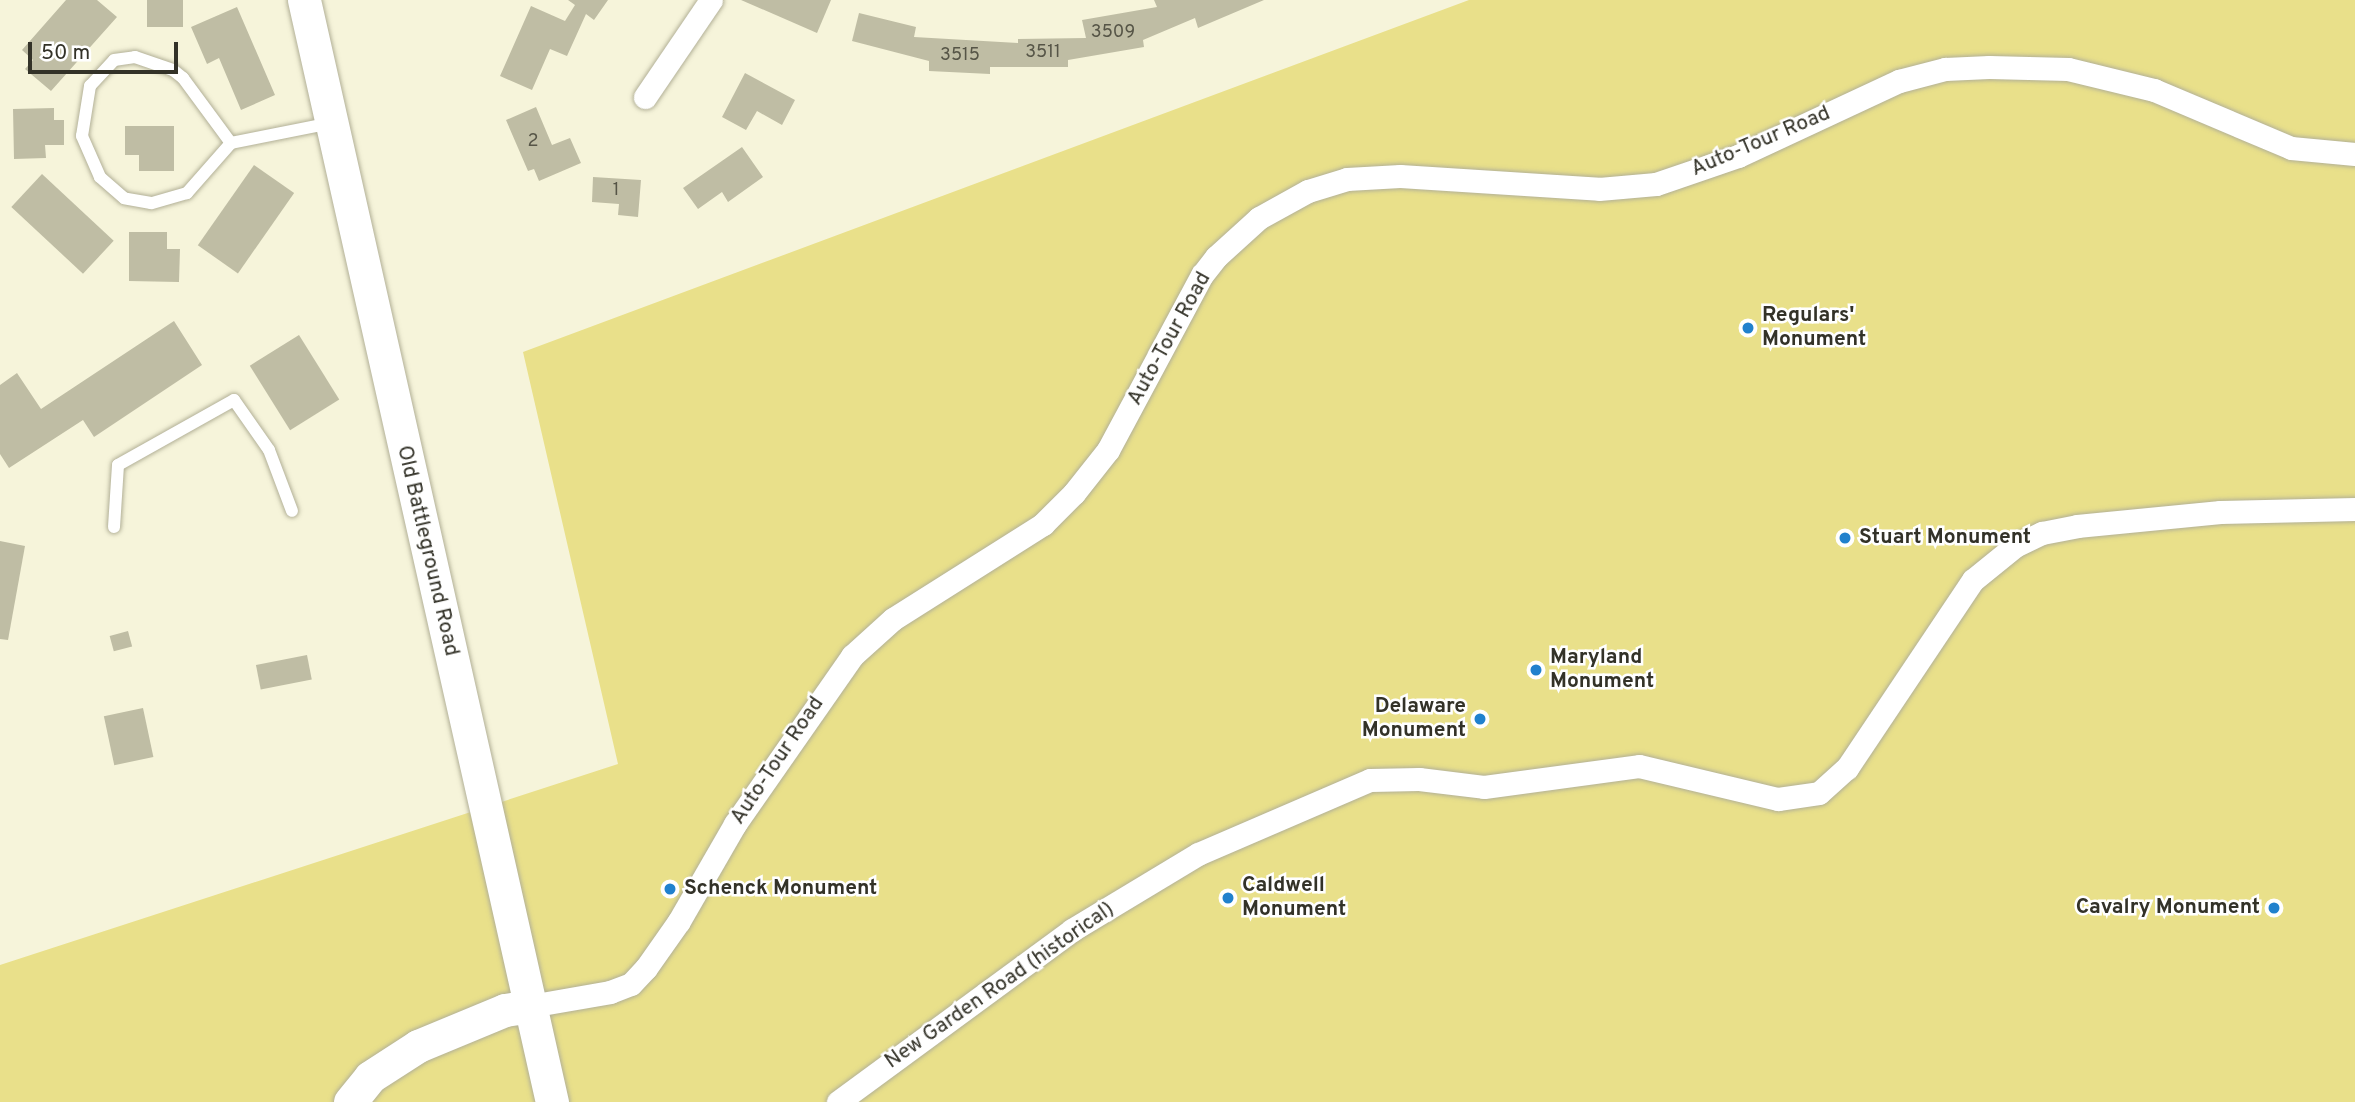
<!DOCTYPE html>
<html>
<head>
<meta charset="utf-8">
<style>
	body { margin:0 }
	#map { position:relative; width:2355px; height:1102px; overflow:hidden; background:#f6f4da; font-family:Overpass,sans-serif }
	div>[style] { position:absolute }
	.green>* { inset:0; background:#e9e08a }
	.building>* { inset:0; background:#bfbda4; transform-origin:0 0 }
	.roads { filter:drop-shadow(0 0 2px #b2b097) drop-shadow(0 0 2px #b2b097) }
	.lane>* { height:12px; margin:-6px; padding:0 6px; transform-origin:6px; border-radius:6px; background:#fff }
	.street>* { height:23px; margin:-11.5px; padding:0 11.5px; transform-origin:11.5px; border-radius:11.5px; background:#fff }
	.secondary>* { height:33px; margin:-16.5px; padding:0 16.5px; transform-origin:16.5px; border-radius:16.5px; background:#fff }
	.dots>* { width:19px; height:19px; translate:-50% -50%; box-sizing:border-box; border:4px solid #fff; border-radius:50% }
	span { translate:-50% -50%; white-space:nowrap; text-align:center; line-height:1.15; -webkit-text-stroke:5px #fff; paint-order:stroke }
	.number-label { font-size:18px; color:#565547 }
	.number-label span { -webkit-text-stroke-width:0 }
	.street-label { font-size:21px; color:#333228 }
	.poi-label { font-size:21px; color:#333228; font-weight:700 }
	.left { translate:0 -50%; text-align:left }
	.right { translate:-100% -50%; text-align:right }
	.scale { position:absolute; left:28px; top:42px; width:150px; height:32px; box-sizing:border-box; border:4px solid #333228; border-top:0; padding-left:9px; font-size:21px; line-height:24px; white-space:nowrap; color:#333228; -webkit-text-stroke:5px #fff; paint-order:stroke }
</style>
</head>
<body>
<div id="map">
	<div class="green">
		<div style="clip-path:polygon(1469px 0,2355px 0,2355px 1102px,0 1102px,0 965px,618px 764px,523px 352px)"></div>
	</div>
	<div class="building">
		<div style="clip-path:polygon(66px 0,97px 0,117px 17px,51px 91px,25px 69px,33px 60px,22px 50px)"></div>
		<div style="left:147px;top:0;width:36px;height:27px"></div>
		<div style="clip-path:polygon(568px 0,608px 0,594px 20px,586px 14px,567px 56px,550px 49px,532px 90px,500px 76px,531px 6px,565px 21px,575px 5px)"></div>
		<div style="clip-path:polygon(741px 0,831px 0,817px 33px)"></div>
		<div style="clip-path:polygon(1154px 0,1264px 0,1198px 28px,1195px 18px,1143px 40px,1144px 47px,1068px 60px,1068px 67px,990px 67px,990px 74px,929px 71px,929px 61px,852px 41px,859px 13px,916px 27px,914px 37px,1018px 43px,1018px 39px,1086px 38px,1082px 20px,1157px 7px)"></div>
		<div style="clip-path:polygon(237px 7px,275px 95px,241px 110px,219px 58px,207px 64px,191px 27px)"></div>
		<div style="clip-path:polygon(745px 73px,795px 100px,782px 125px,757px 111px,746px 130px,722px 117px)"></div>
		<div style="clip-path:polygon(536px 107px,552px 145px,570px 138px,581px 163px,539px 181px,534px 169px,528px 171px,506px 120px)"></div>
		<div style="clip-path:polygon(54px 108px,54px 120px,64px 120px,64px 145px,45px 145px,46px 158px,14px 159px,13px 109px)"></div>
		<div style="clip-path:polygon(125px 126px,174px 126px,174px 171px,139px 171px,139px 155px,125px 155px)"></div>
		<div style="clip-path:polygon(742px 147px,763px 177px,728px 202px,722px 192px,698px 209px,683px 188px)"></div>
		<div style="left:254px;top:165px;width:49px;height:98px;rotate:35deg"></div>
		<div style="left:42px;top:174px;width:98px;height:45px;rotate:43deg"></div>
		<div style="clip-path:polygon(593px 177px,641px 180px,638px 217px,618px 215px,619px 204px,592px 202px)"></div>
		<div style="clip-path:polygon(129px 232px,167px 232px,167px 249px,180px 249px,179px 282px,129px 281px)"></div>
		<div style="clip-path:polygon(174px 321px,202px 365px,94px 437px,83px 420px,9px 468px,0 454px,0 385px,17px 373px,41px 409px)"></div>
		<div style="left:299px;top:335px;width:76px;height:58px;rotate:58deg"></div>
		<div style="clip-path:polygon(0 541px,25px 546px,8px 640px,0 639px)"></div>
		<div style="left:128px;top:631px;width:16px;height:19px;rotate:75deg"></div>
		<div style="left:307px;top:655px;width:25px;height:52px;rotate:79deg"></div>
		<div style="left:143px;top:708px;width:50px;height:40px;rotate:78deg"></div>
	</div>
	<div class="roads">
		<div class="lane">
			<div style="left:231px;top:143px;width:67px;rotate:131.3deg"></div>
			<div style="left:187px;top:193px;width:37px;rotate:164deg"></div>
			<div style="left:151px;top:203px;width:27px;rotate:-170deg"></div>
			<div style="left:124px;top:198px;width:32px;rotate:-139deg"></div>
			<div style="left:100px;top:177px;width:45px;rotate:-113.7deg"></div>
			<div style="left:82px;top:136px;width:51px;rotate:-80.9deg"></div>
			<div style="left:90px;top:86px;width:35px;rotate:-47deg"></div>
			<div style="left:114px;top:60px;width:21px;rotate:-8deg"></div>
			<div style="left:135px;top:57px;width:40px;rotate:18.9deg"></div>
			<div style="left:173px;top:70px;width:13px;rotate:39deg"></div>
			<div style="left:183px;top:78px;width:81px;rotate:53.6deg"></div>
			<div style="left:231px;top:143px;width:102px;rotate:-11.3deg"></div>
			<div style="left:114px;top:527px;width:62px;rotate:-86.3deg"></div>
			<div style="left:118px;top:465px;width:133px;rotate:-29.3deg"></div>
			<div style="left:234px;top:400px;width:61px;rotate:55deg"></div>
			<div style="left:269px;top:450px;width:65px;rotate:69.3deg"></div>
		</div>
		<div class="street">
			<div style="left:645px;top:97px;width:117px;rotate:-55.8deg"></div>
			<div style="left:530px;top:1006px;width:81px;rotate:-9.9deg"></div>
			<div style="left:610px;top:992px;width:22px;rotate:-21deg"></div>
			<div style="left:631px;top:984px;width:22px;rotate:-47deg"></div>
			<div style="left:646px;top:968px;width:57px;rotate:-54.9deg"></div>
			<div style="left:679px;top:921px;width:112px;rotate:-60deg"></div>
			<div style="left:735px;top:824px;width:205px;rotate:-55.1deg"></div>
			<div style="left:852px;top:656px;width:55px;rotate:-42.1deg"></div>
			<div style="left:893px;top:619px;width:178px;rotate:-32.3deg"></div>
			<div style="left:1043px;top:524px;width:44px;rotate:-45deg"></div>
			<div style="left:1074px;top:493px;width:55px;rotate:-51.7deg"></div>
			<div style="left:1108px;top:450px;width:199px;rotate:-61.8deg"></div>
			<div style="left:1202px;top:275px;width:23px;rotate:-52deg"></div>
			<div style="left:1216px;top:257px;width:58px;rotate:-42.2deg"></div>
			<div style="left:1259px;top:218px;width:56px;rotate:-28.9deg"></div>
			<div style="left:1308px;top:191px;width:41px;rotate:-17.1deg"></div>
			<div style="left:1347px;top:179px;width:53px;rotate:-3.2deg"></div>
			<div style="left:1400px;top:176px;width:199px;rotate:3.7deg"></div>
			<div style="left:1599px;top:189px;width:57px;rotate:-5deg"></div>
			<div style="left:1656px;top:184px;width:87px;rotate:-18.9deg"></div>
			<div style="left:1738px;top:156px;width:178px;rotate:-25deg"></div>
			<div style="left:1899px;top:81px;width:48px;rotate:-14.6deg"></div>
			<div style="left:1945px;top:69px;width:44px;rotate:-2.6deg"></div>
			<div style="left:1989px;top:67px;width:79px;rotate:1.5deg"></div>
			<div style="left:2068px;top:69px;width:89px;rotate:13.7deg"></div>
			<div style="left:2154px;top:90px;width:149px;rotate:22.9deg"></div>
			<div style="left:2291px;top:148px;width:64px;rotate:5.4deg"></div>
			<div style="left:838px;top:1102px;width:290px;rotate:-36.3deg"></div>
			<div style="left:1072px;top:930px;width:147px;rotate:-31.1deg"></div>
			<div style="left:1198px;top:854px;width:187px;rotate:-23.3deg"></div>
			<div style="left:1370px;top:780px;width:49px;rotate:-1.2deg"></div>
			<div style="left:1419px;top:779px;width:65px;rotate:7deg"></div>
			<div style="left:1484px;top:787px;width:156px;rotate:-7.7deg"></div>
			<div style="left:1639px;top:766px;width:143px;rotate:13.4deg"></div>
			<div style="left:1778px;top:799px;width:41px;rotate:-8.3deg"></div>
			<div style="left:1819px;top:793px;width:38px;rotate:-42deg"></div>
			<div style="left:1847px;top:768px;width:226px;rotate:-56.2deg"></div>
			<div style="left:1973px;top:580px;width:54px;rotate:-39deg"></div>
			<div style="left:2015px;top:546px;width:30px;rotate:-26deg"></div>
			<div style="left:2042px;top:533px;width:36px;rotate:-11deg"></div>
			<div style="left:2077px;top:526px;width:144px;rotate:-5.6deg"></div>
			<div style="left:2220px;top:512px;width:135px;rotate:-1.3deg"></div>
		</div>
		<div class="secondary">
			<div style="left:304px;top:0;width:1130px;rotate:77.32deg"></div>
			<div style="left:350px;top:1102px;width:32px;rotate:-51deg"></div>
			<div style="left:370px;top:1077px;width:57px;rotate:-32.9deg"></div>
			<div style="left:418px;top:1046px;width:94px;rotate:-22.5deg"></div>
			<div style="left:505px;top:1010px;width:25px;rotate:-9deg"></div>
		</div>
	</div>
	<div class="dots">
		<div style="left:1748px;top:328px;background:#2181cd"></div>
		<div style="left:1845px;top:538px;background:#2181cd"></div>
		<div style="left:1536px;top:670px;background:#2181cd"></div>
		<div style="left:1480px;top:719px;background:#2181cd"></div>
		<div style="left:670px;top:889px;background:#2181cd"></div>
		<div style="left:1228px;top:898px;background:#2181cd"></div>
		<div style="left:2274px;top:908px;background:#2181cd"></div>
	</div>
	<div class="number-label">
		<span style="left:1113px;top:33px">3509</span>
		<span style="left:1043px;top:53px">3511</span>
		<span style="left:960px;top:56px">3515</span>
		<span style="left:533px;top:142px">2</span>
		<span style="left:616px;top:191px">1</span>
	</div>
	<div class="street-label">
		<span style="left:1761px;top:142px;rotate:-23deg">Auto-Tour Road</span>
		<span style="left:1170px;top:339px;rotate:-61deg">Auto-Tour Road</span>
		<span style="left:427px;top:551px;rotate:77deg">Old Battleground Road</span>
		<span style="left:778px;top:761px;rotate:-56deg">Auto-Tour Road</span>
		<span style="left:1000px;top:986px;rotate:-35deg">New Garden Road (historical)</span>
	</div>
	<div class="poi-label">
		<span class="left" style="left:1762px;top:328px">Regulars'<br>Monument</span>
		<span class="left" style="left:1859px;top:538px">Stuart Monument</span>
		<span class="left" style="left:1550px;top:670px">Maryland<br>Monument</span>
		<span class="right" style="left:1466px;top:719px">Delaware<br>Monument</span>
		<span class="left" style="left:1242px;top:898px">Caldwell<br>Monument</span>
		<span class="left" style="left:684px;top:889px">Schenck Monument</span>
		<span class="right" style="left:2260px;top:908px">Cavalry Monument</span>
	</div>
	<div class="scale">50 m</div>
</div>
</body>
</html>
